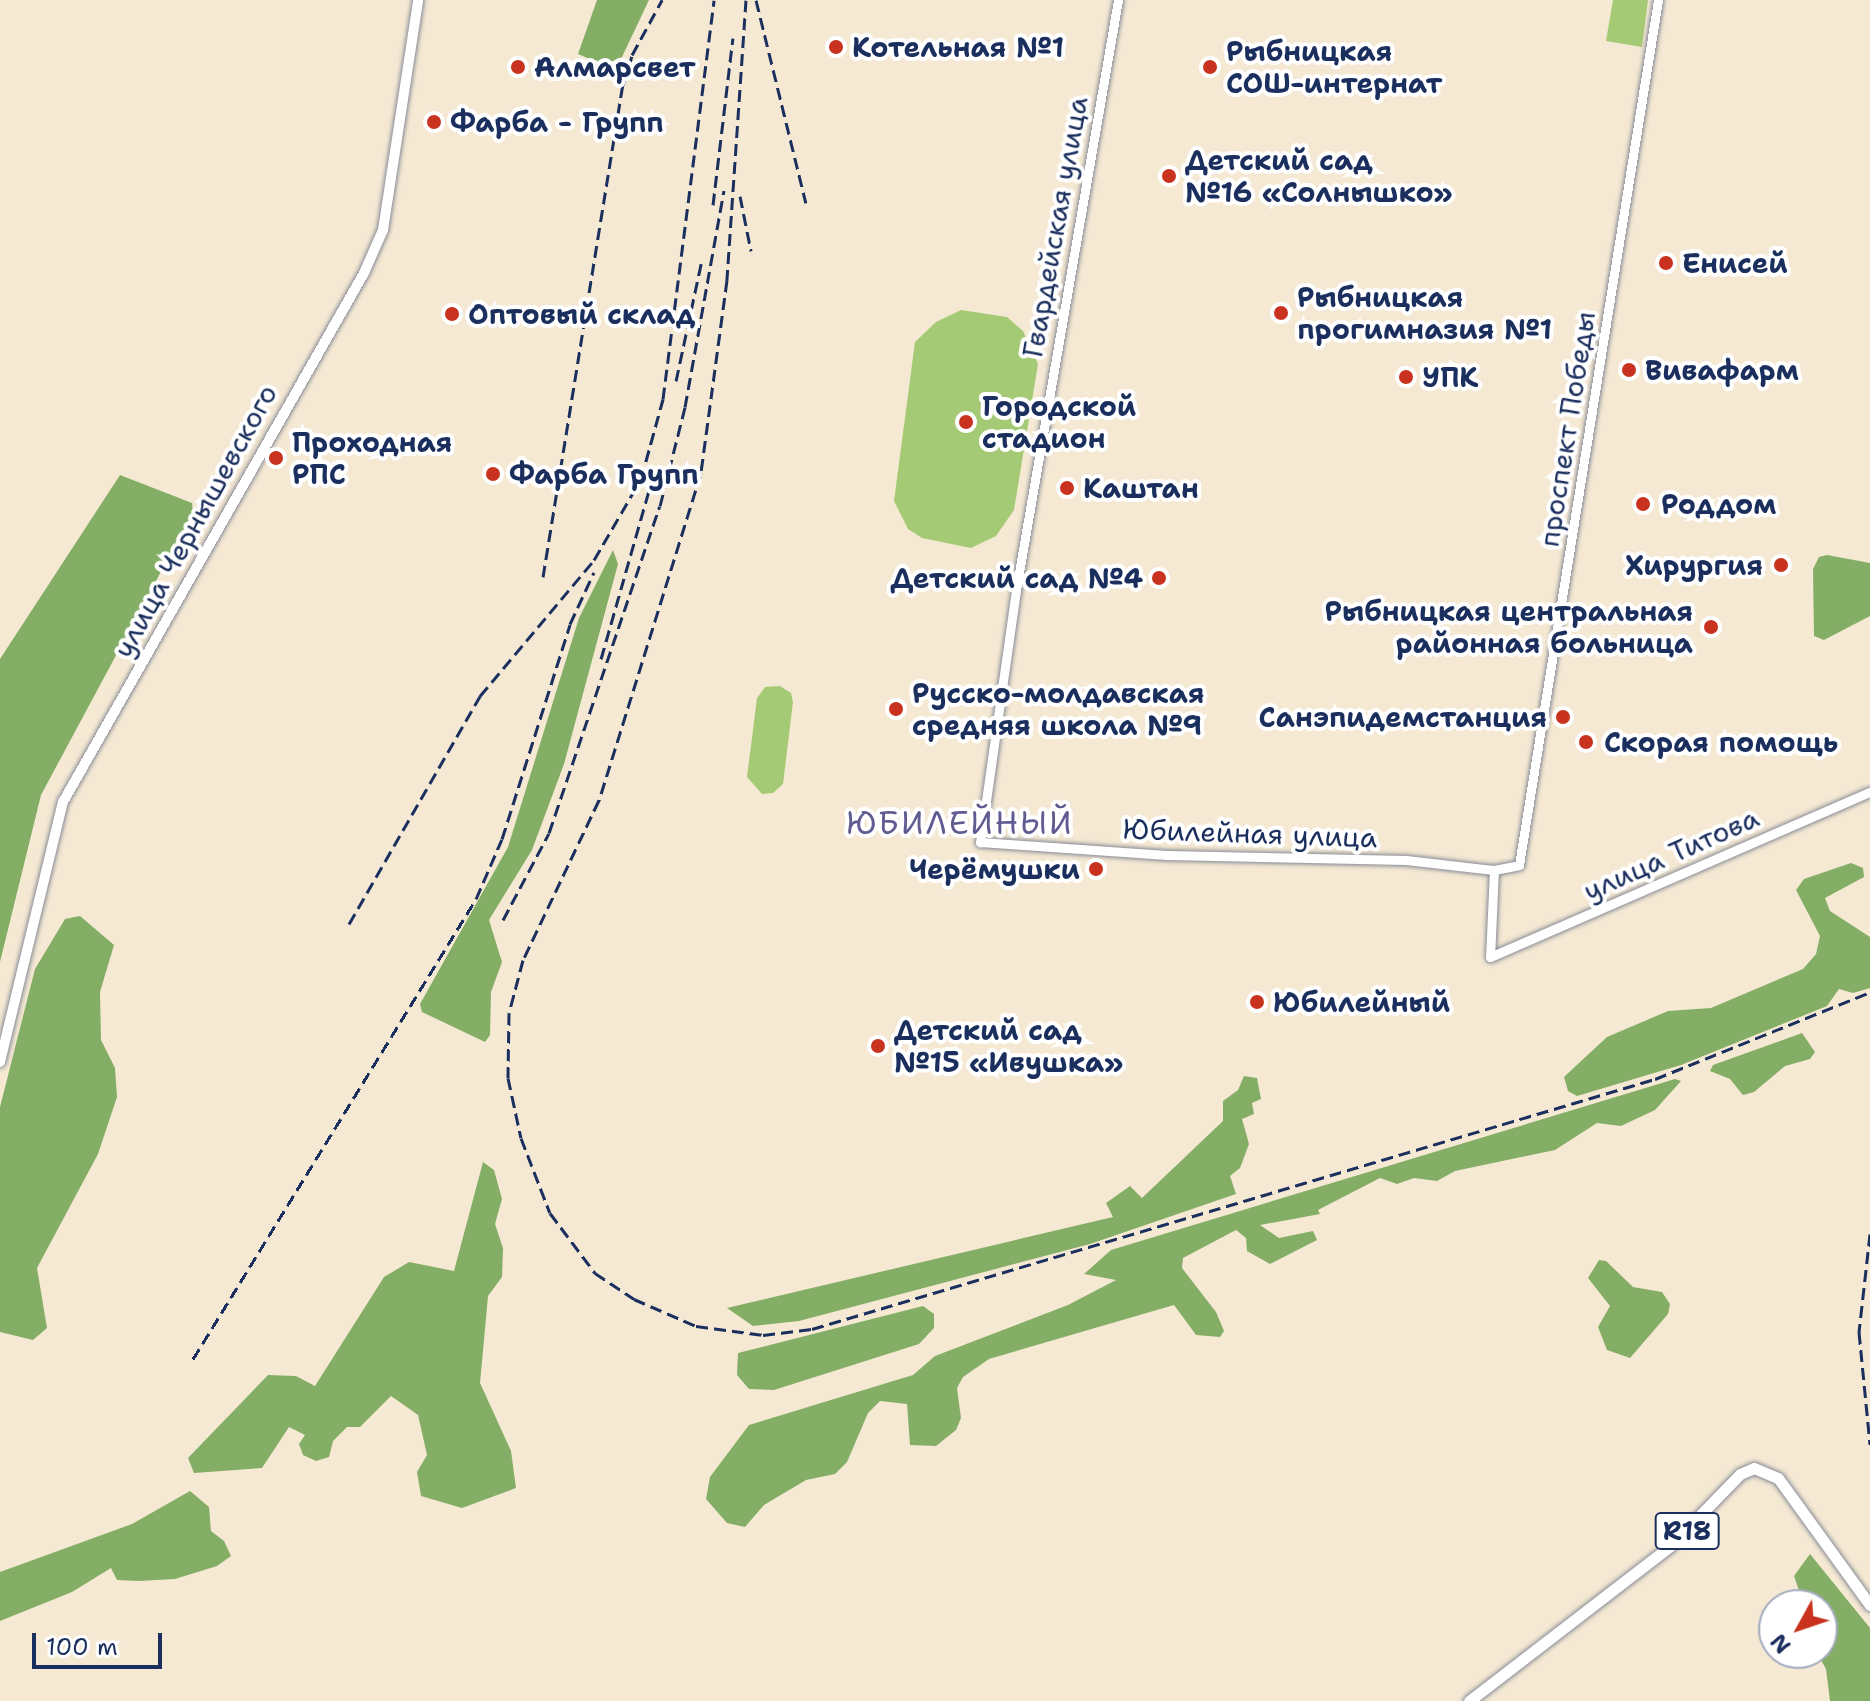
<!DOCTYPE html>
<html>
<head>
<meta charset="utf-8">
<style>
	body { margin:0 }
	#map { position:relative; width:1870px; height:1701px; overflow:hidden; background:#f5e9d3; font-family:"Shantell Sans",sans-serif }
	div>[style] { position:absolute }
	.green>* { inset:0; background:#a5ca75 }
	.forest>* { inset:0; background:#84ae66 }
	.roads { filter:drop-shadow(0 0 2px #888c98) drop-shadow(0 0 2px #888c98) }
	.tertiary>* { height:9px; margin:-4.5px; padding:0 4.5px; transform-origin:4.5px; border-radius:4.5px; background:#fff }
	.secondary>* { height:10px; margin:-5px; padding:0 5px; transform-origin:5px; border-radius:5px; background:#fff }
	.primary>* { height:11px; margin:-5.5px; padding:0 5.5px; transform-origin:5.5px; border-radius:5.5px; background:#fff }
	.rail>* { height:3px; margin-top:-1.5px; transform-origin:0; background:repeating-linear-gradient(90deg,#1b2f5e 0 12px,transparent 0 18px) }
	.dots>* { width:22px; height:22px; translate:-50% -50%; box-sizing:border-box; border:4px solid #fff; border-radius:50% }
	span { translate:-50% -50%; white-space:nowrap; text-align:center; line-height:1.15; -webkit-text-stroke:8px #fff; paint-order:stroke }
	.shield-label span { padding:2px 6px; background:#fff; border:2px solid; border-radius:6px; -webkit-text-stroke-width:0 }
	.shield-label { font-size:26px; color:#1b2f5e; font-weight:700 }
	.poi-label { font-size:28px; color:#1b2f5e; font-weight:700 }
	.left { translate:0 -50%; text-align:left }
	.right { translate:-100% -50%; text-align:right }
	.street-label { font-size:28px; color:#1b2f5e }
	.quarter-label { font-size:32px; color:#605c92; letter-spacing:2px }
	.north { position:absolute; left:1758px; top:1589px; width:80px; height:80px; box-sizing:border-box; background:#fff; border:2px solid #a4acbf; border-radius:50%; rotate:230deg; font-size:22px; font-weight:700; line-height:32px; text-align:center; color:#1b2f5e }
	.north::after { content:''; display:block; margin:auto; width:28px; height:36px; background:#c8321e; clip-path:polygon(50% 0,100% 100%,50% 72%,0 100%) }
	.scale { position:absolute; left:32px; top:1633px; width:130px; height:36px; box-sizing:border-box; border:4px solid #1b2f5e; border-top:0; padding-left:10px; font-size:24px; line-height:28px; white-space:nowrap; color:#1b2f5e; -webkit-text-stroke:6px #fff; paint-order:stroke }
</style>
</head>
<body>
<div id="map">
	<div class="green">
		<div style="clip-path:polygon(1613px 0,1648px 0,1642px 47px,1606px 41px)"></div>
		<div style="clip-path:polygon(961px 310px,1007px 317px,1023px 331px,1038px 364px,1014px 510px,996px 536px,971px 548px,922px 538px,908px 529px,894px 501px,915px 342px,936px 322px)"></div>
		<div style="clip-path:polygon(780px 686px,791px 693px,793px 702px,783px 784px,773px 793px,762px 794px,747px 777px,757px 698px,765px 687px)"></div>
	</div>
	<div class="forest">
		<div style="clip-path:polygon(597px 0,649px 0,622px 57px,604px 65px,578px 54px)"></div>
		<div style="clip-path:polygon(120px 475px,192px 503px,193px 512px,41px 795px,0 962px,0 659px)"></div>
		<div style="clip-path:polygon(613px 550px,618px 564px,564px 764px,532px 850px,489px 920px,502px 962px,491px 992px,490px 1035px,485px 1042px,422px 1012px,420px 1004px,508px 847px,579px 618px)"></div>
		<div style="clip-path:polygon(1827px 555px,1870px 563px,1870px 616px,1824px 640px,1814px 636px,1813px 569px,1819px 557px)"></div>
		<div style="clip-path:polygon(1851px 863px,1863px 868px,1864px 877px,1825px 898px,1830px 911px,1870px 937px,1870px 988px,1853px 993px,1839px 989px,1827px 1006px,1681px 1065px,1577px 1096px,1568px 1091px,1564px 1077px,1607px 1037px,1668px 1011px,1711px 1008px,1803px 969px,1816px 954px,1820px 936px,1796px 890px,1804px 879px)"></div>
		<div style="clip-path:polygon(80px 916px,114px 945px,100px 992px,101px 1040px,115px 1068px,117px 1097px,98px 1154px,37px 1268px,47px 1328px,33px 1340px,0 1332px,0 1107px,35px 969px,65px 919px)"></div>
		<div style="clip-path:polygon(1802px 1033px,1815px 1052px,1810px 1059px,1785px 1066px,1754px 1092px,1743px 1095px,1730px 1079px,1710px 1071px,1713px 1065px)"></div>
		<div style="clip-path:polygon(1244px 1076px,1257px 1078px,1261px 1099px,1252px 1103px,1254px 1114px,1242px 1119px,1249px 1144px,1240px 1168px,1230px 1176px,1236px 1194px,1090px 1244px,799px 1321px,753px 1326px,727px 1308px,1113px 1217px,1106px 1203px,1130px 1186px,1142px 1198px,1223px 1121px,1223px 1101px,1238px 1090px)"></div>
		<div style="clip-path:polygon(1675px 1079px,1681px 1081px,1655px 1110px,1621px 1126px,1597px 1123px,1555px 1150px,1455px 1171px,1437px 1181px,1414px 1178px,1397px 1184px,1380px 1178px,1318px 1210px,1320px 1214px,1260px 1225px,1279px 1238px,1313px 1231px,1317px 1240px,1270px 1264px,1247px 1251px,1246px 1238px,1236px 1230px,1183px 1258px,1182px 1268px,1216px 1312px,1224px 1331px,1220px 1337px,1196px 1335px,1174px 1305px,989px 1359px,963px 1377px,957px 1388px,961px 1418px,956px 1430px,936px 1446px,910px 1445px,907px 1404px,880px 1401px,868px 1413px,847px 1462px,835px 1474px,806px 1480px,764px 1505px,745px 1527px,727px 1523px,706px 1499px,710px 1477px,749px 1425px,913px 1375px,935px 1356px,1068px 1305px,1116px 1280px,1084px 1274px,1111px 1250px)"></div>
		<div style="clip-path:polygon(483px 1162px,494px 1170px,502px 1199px,495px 1224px,503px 1248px,502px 1277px,488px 1296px,480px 1383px,511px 1451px,516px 1488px,462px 1508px,421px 1496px,417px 1472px,427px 1455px,418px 1415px,391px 1396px,360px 1427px,347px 1427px,333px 1441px,329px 1457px,316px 1461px,303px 1455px,299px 1444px,305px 1435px,289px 1427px,262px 1468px,194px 1473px,188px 1458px,268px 1375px,296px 1376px,315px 1386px,384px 1277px,409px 1262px,454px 1271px)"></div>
		<div style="clip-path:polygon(1599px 1260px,1606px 1261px,1633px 1287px,1662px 1292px,1670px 1304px,1668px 1314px,1630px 1358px,1607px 1350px,1598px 1327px,1610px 1306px,1588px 1278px)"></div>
		<div style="clip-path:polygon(923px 1306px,934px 1314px,934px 1328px,919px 1344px,774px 1390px,749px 1389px,737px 1375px,738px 1353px)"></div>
		<div style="clip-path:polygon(190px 1491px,209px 1507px,211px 1531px,224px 1541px,231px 1556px,217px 1566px,175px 1579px,139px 1581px,117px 1580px,111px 1568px,72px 1592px,0 1621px,0 1572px,132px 1524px)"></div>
		<div style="clip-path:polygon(1810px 1554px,1870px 1628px,1870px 1701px,1830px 1701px,1826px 1669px,1817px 1653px,1822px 1653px,1822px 1605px,1804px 1605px,1794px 1576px)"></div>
	</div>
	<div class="roads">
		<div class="tertiary">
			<div style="left:1118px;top:0;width:599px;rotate:99.81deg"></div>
			<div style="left:1016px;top:590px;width:255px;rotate:98.1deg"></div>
			<div style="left:980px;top:842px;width:187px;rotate:4deg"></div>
			<div style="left:1167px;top:855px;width:239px;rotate:1.2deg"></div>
			<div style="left:1406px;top:860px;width:89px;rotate:6.5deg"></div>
			<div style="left:1494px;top:870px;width:25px;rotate:-11deg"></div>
			<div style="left:1519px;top:865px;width:876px;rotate:-80.87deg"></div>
			<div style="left:1494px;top:870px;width:87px;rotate:92.6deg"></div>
			<div style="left:1490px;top:957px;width:414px;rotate:-23.5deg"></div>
		</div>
		<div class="secondary">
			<div style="left:0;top:1062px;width:268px;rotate:-76.4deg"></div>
			<div style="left:63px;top:802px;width:609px;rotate:-60.36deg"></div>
			<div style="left:364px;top:273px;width:47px;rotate:-66.2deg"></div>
			<div style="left:383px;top:230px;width:233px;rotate:-81.3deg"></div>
		</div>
		<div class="primary">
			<div style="left:1469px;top:1701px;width:254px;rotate:-37.6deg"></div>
			<div style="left:1670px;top:1546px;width:100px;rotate:-45.8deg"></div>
			<div style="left:1740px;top:1474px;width:15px;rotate:-23deg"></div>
			<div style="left:1754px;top:1468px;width:26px;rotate:23deg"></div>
			<div style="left:1778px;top:1478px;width:157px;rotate:54.1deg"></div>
		</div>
	</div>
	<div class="rail">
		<div style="left:746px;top:0;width:281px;rotate:93.9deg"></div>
		<div style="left:727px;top:280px;width:195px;rotate:97.7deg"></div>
		<div style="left:701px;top:473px;width:343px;rotate:107.3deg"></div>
		<div style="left:599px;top:800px;width:177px;rotate:115.4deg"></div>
		<div style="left:523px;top:960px;width:55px;rotate:104.8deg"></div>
		<div style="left:509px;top:1013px;width:65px;rotate:90.9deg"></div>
		<div style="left:508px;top:1078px;width:61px;rotate:77.8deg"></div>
		<div style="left:521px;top:1138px;width:80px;rotate:68.9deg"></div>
		<div style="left:550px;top:1213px;width:75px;rotate:53.1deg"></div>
		<div style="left:595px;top:1273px;width:47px;rotate:33.7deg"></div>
		<div style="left:634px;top:1299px;width:68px;rotate:23.5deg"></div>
		<div style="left:696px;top:1326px;width:68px;rotate:7.7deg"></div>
		<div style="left:763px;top:1335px;width:49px;rotate:-7deg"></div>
		<div style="left:812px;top:1329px;width:879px;rotate:-16.52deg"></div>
		<div style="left:1655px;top:1079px;width:232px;rotate:-22deg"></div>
		<div style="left:756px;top:0;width:209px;rotate:76.2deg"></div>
		<div style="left:740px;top:196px;width:56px;rotate:78.7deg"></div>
		<div style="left:713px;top:205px;width:168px;rotate:-83.2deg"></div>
		<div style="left:676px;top:381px;width:120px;rotate:-77.9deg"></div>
		<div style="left:543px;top:577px;width:498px;rotate:-80.8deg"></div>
		<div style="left:623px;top:85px;width:31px;rotate:-73deg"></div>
		<div style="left:632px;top:55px;width:63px;rotate:-61.4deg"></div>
		<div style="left:601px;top:659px;width:197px;rotate:-74.1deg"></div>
		<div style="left:503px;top:920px;width:98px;rotate:-62.1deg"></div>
		<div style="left:549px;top:833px;width:345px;rotate:-71.3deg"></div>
		<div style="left:660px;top:506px;width:102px;rotate:-75.8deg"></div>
		<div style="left:685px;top:407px;width:220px;rotate:-79.8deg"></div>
		<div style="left:349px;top:924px;width:263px;rotate:-60.1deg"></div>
		<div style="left:480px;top:696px;width:177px;rotate:-50deg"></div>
		<div style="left:594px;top:560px;width:94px;rotate:-59.9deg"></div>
		<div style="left:641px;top:479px;width:83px;rotate:-74.6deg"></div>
		<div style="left:663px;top:399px;width:402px;rotate:-82.7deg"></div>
		<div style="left:1870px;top:1234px;width:99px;rotate:96.4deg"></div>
		<div style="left:1859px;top:1332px;width:113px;rotate:84.4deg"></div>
		<div style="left:193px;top:1359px;width:540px;rotate:-58.4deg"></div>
		<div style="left:476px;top:899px;width:65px;rotate:-66.6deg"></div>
		<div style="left:502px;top:839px;width:225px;rotate:-72.4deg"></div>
		<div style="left:570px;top:624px;width:57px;rotate:-65.2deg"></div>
	</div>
	<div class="dots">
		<div style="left:836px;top:47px;background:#c8321e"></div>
		<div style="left:518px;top:67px;background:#c8321e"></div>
		<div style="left:1210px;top:67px;background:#c8321e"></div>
		<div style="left:434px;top:122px;background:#c8321e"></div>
		<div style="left:1169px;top:176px;background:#c8321e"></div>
		<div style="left:1666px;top:263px;background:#c8321e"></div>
		<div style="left:1281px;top:313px;background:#c8321e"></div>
		<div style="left:452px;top:314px;background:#c8321e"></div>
		<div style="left:1629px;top:370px;background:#c8321e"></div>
		<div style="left:1406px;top:377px;background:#c8321e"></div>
		<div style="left:966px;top:422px;background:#c8321e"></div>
		<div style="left:276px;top:458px;background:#c8321e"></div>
		<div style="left:493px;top:474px;background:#c8321e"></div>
		<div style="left:1067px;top:488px;background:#c8321e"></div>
		<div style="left:1643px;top:504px;background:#c8321e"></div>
		<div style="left:1781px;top:565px;background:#c8321e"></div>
		<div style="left:1159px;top:578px;background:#c8321e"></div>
		<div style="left:1711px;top:627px;background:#c8321e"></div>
		<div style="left:896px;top:709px;background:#c8321e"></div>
		<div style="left:1563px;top:717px;background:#c8321e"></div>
		<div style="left:1586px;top:742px;background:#c8321e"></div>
		<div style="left:1096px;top:869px;background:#c8321e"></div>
		<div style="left:1257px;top:1002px;background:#c8321e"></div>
		<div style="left:878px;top:1046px;background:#c8321e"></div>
	</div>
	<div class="shield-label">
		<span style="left:1687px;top:1531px">R18</span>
	</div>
	<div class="poi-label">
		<span class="left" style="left:852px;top:47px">Котельная №1</span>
		<span class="left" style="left:1226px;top:67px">Рыбницкая<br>СОШ-интернат</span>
		<span class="left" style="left:534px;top:67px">Алмарсвет</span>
		<span class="left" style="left:450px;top:122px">Фарба - Групп</span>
		<span class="left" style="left:1185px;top:176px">Детский сад<br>№16 «Солнышко»</span>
		<span class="left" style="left:1682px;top:263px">Енисей</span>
		<span class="left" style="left:1297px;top:313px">Рыбницкая<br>прогимназия №1</span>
		<span class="left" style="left:468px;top:314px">Оптовый склад</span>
		<span class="left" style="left:1645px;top:370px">Вивафарм</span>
		<span class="left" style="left:1422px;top:377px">УПК</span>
		<span class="left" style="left:982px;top:422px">Городской<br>стадион</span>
		<span class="left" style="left:292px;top:458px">Проходная<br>РПС</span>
		<span class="left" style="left:509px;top:474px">Фарба Групп</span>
		<span class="left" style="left:1083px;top:488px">Каштан</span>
		<span class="left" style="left:1661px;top:504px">Роддом</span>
		<span class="right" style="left:1763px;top:565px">Хирургия</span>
		<span class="right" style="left:1143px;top:578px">Детский сад №4</span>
		<span class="right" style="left:1693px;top:627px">Рыбницкая центральная<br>районная больница</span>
		<span class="left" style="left:912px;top:709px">Русско-молдавская<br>средняя школа №9</span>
		<span class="right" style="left:1547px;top:717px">Санэпидемстанция</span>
		<span class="left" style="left:1604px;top:742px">Скорая помощь</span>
		<span class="right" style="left:1080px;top:869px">Черёмушки</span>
		<span class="left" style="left:1273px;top:1002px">Юбилейный</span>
		<span class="left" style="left:894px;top:1046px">Детский сад<br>№15 «Ивушка»</span>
	</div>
	<div class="street-label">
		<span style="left:1055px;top:227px;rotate:-80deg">Гвардейская улица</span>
		<span style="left:1567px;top:429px;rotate:-81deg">проспект Победы</span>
		<span style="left:195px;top:521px;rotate:-61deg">улица Чернышевского</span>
		<span style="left:1250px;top:833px;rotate:2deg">Юбилейная улица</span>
		<span style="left:1671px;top:854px;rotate:-24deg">улица Титова</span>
	</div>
	<div class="quarter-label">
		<span style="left:960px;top:823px">ЮБИЛЕЙНЫЙ</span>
	</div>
	<div class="north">N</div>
	<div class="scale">100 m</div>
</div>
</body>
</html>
